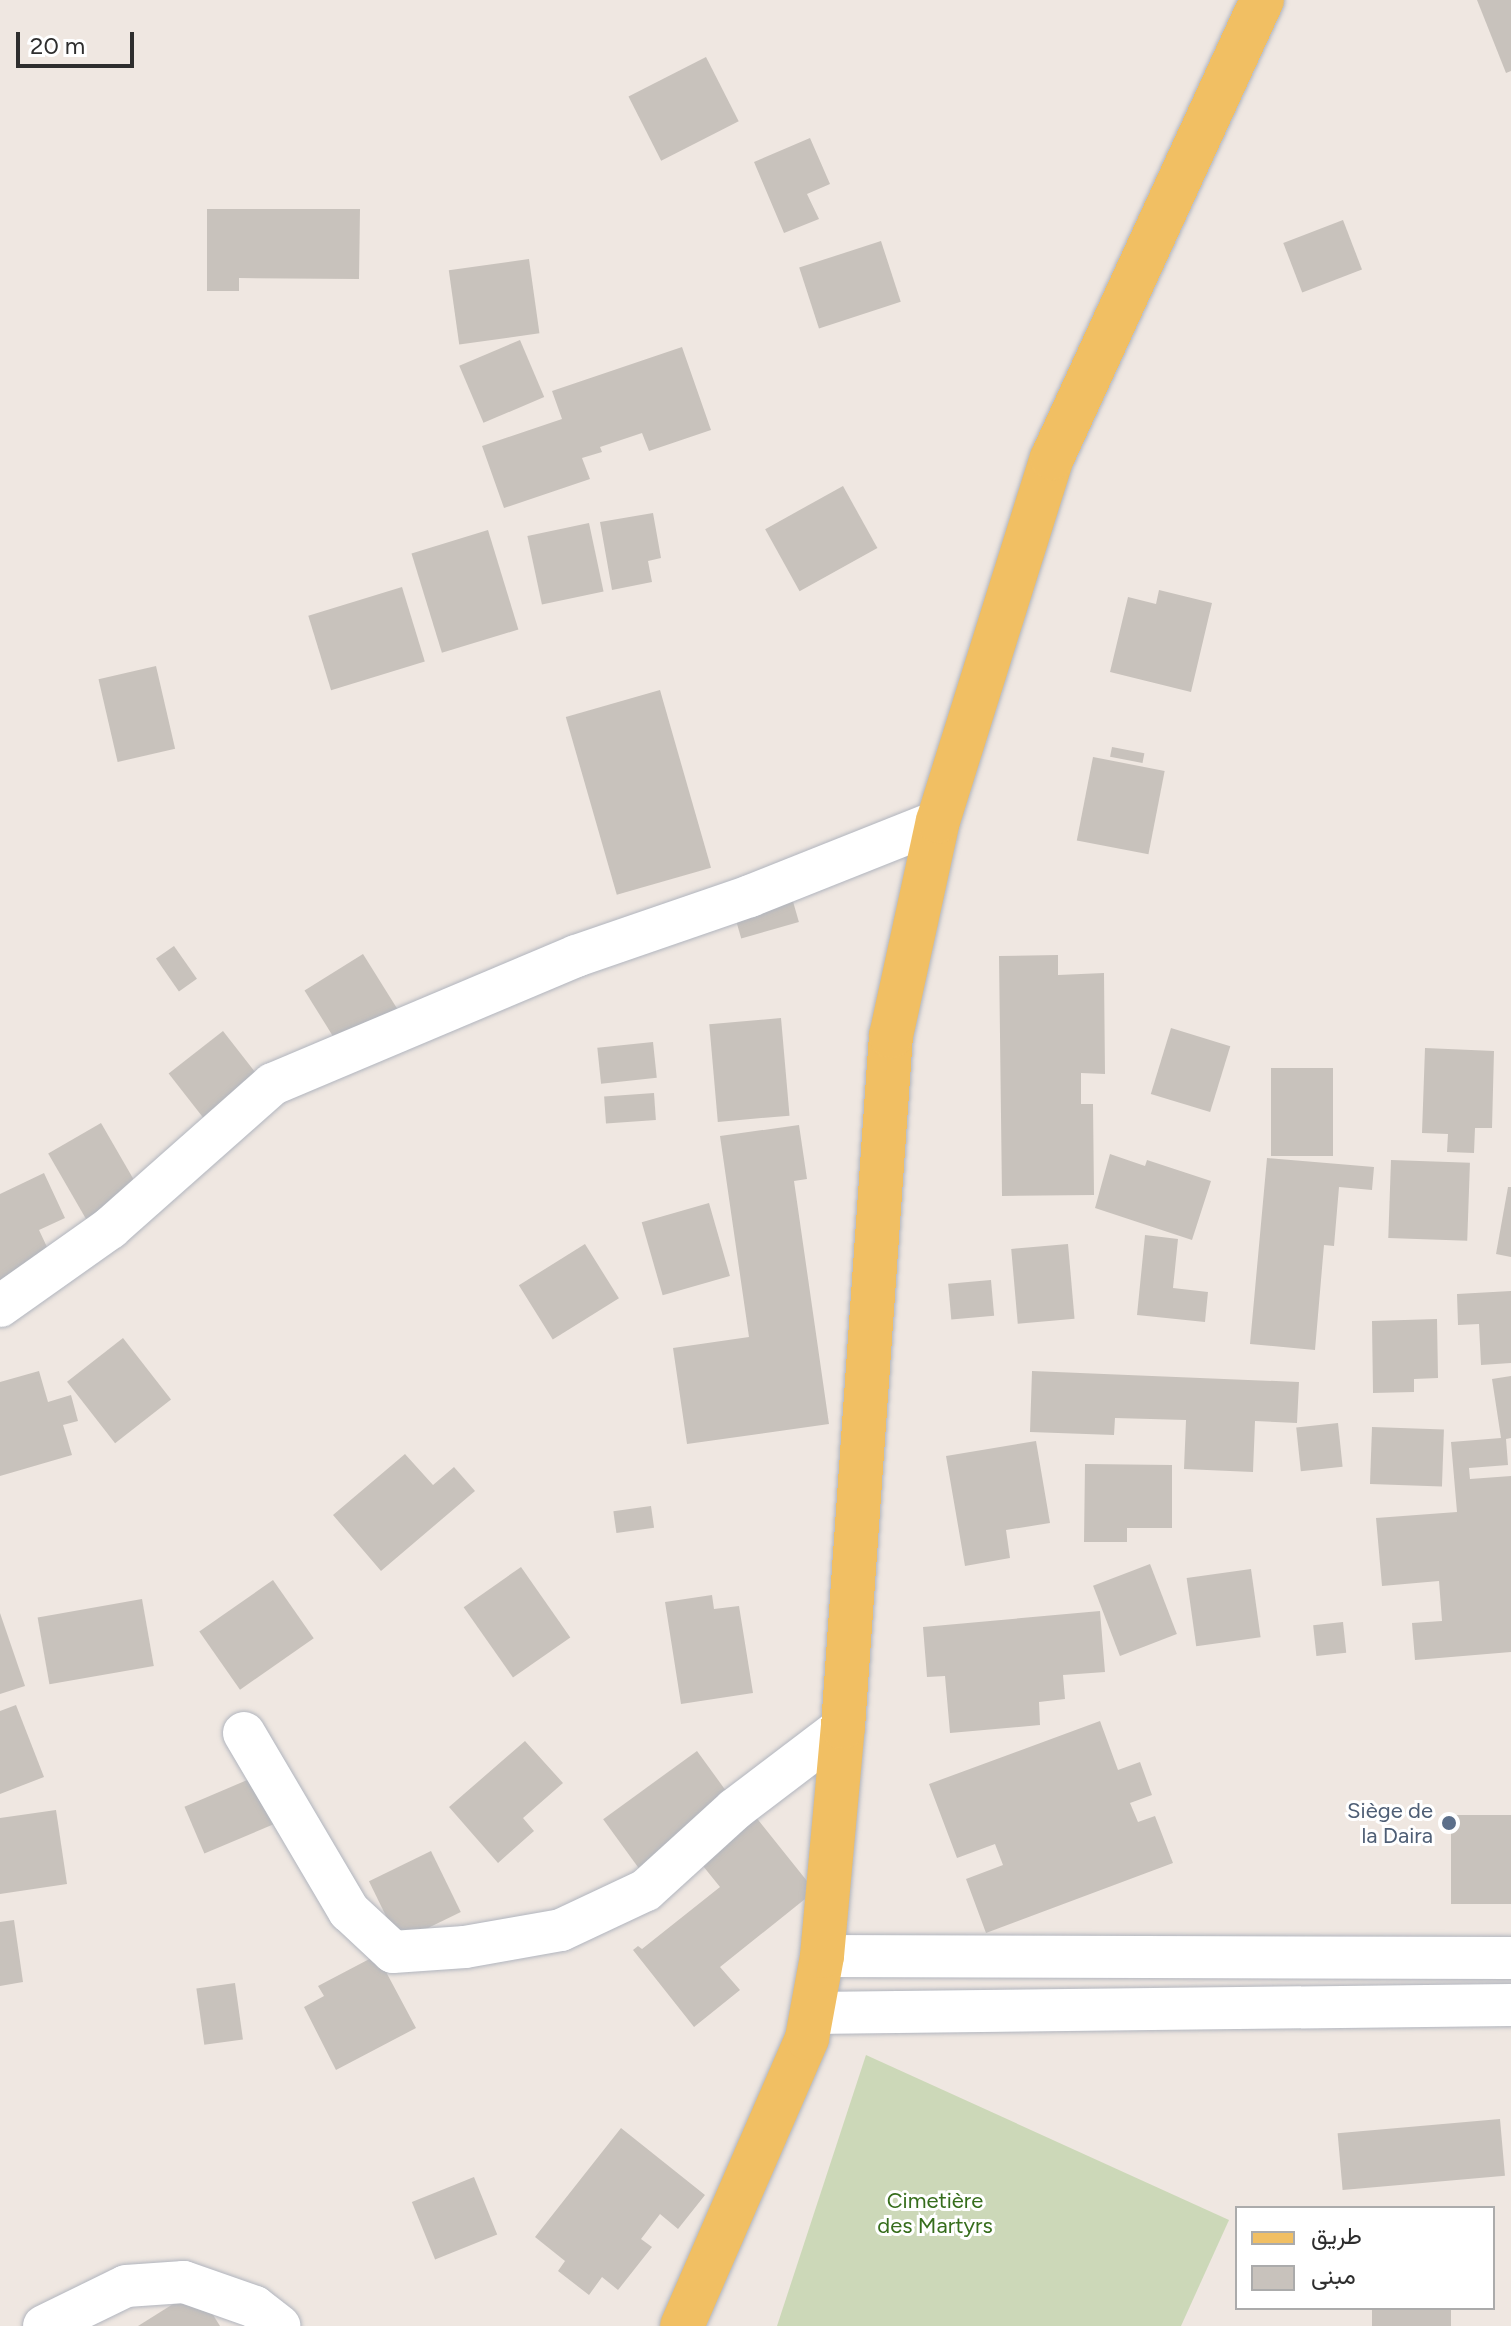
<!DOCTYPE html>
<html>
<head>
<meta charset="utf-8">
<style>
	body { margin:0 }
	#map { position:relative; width:1511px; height:2326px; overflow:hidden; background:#efe7e1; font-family:Figtree,Vazirmatn,sans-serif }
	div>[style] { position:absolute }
	.cemetery>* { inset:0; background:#ccd8b8 }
	.building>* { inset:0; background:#c8c2bc; transform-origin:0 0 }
	.roads { filter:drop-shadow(0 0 2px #b1b5be) drop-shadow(0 0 2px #b1b5be) }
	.minor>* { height:42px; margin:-21px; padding:0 21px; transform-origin:21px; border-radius:21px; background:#fff }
	.major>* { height:44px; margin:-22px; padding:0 22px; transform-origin:22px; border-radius:22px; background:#f1bf63 }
	.dots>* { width:22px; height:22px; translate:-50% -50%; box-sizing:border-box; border:4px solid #fff; border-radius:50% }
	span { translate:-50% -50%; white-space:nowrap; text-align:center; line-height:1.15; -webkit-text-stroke:6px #fff; paint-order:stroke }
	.service-label { font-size:22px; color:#4e5e75 }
	.right { translate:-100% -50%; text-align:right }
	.park-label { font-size:22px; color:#366d1c }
	.legend { position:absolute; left:1235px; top:2206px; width:260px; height:104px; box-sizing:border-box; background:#fff; border:2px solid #ababab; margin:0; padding:10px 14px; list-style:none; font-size:24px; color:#2e2e2e }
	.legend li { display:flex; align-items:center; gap:16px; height:40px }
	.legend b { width:40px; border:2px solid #ababab }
	.scale { position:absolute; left:16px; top:32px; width:118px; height:36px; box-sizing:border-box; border:4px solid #2e2e2e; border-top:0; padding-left:10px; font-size:24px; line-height:28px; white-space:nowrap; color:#2e2e2e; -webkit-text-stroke:6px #fff; paint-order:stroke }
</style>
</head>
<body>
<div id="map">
	<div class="cemetery">
		<div style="clip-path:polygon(866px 2055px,1229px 2220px,1181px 2326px,777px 2326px)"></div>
	</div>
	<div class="building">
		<div style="clip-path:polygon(1477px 0,1511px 0,1511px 71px,1506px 73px)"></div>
		<div style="left:706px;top:57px;width:72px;height:87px;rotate:63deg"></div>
		<div style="clip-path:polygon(810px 138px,830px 184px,807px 194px,819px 219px,784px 233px,754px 162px)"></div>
		<div style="clip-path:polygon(207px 209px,360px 209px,359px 279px,239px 278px,239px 291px,207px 291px)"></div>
		<div style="left:1343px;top:220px;width:53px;height:64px;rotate:69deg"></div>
		<div style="left:881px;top:241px;width:64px;height:86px;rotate:72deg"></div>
		<div style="left:529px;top:259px;width:75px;height:81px;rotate:82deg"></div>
		<div style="left:520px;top:340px;width:62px;height:66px;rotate:67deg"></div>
		<div style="clip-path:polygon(682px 347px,711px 430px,649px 451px,642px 433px,600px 447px,602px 452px,582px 458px,590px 479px,504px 508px,482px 446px,562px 419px,552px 391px)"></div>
		<div style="left:843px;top:486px;width:71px;height:89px;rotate:61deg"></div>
		<div style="clip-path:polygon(653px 513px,661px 558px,648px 561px,652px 582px,612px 590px,600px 522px)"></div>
		<div style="left:589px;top:523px;width:70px;height:63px;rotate:78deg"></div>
		<div style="left:488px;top:530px;width:104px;height:80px;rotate:73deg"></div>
		<div style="left:402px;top:587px;width:78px;height:98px;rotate:73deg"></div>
		<div style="clip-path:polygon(1159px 590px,1212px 603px,1191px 692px,1110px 672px,1128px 597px,1156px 604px)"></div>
		<div style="left:156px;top:666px;width:85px;height:59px;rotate:77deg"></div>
		<div style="left:660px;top:690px;width:185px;height:98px;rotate:74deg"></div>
		<div style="left:1112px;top:747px;width:33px;height:10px;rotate:11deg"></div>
		<div style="left:1093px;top:757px;width:73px;height:85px;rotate:11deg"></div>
		<div style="left:792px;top:898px;width:25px;height:60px;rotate:74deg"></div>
		<div style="left:174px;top:946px;width:40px;height:22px;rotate:55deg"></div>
		<div style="left:363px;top:954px;width:67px;height:69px;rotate:58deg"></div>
		<div style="clip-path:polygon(1058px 955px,1058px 975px,1104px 973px,1105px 1074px,1081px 1073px,1081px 1104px,1093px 1104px,1094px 1195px,1002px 1196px,999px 956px)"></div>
		<div style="left:781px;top:1018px;width:98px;height:72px;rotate:85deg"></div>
		<div style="left:1171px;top:1028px;width:62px;height:69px;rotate:17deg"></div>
		<div style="left:223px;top:1031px;width:74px;height:69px;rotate:52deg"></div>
		<div style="left:653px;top:1042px;width:36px;height:56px;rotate:84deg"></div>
		<div style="clip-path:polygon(1425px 1048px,1494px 1051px,1492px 1128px,1475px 1128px,1474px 1153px,1447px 1152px,1448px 1134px,1422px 1133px)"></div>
		<div style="left:1271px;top:1068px;width:62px;height:88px"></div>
		<div style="left:654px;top:1093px;width:27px;height:50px;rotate:86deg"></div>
		<div style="left:101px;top:1123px;width:85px;height:61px;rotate:60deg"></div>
		<div style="clip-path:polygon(799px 1125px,807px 1179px,794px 1181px,829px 1424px,687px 1444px,673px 1348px,749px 1337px,720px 1136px)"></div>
		<div style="clip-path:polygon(1110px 1154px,1145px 1166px,1147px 1160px,1211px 1181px,1192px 1240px,1095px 1208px)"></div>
		<div style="clip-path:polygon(1267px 1158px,1374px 1167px,1372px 1190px,1339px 1187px,1334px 1246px,1324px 1245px,1315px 1350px,1250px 1344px)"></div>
		<div style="left:1391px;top:1160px;width:79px;height:78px;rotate:2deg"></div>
		<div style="clip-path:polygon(44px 1173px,65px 1218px,39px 1230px,62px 1279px,0 1309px,0 1194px)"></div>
		<div style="clip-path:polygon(1508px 1187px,1511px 1187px,1511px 1257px,1496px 1254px)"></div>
		<div style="left:709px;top:1203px;width:76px;height:70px;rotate:74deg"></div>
		<div style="clip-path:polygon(1145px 1235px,1178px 1239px,1173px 1288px,1208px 1292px,1205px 1322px,1137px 1315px)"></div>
		<div style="left:585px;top:1244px;width:64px;height:78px;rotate:58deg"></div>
		<div style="left:1068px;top:1244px;width:75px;height:57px;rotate:85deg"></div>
		<div style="left:991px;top:1280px;width:36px;height:43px;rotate:85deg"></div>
		<div style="clip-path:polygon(1511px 1291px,1511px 1363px,1481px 1365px,1479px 1324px,1458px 1325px,1457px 1294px)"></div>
		<div style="clip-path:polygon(1437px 1319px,1438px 1378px,1414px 1379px,1414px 1392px,1373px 1393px,1372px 1321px)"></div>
		<div style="left:123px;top:1338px;width:78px;height:71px;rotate:52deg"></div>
		<div style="clip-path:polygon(39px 1371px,48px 1402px,71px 1395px,78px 1421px,63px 1425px,72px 1455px,0 1476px,0 1382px)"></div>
		<div style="clip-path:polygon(1032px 1371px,1299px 1382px,1297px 1423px,1255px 1421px,1253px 1472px,1184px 1469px,1186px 1420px,1115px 1418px,1114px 1435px,1030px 1432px)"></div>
		<div style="clip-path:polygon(1511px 1376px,1511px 1438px,1506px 1439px,1508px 1465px,1469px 1468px,1470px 1479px,1511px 1476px,1511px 1652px,1415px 1660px,1412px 1623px,1442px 1621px,1439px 1581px,1382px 1586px,1376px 1518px,1457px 1512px,1451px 1442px,1501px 1438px,1492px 1379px)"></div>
		<div style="left:1338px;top:1423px;width:44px;height:42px;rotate:84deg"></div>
		<div style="left:1372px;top:1427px;width:72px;height:57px;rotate:2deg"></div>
		<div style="clip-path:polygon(1036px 1441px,1050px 1523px,1006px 1530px,1010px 1558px,965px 1566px,946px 1456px)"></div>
		<div style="clip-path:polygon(405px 1454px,433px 1485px,454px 1467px,475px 1491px,381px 1571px,333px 1515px)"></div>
		<div style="clip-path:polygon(1085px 1464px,1172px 1465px,1172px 1528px,1127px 1528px,1127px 1542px,1084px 1542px)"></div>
		<div style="left:651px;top:1506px;width:22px;height:38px;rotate:82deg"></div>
		<div style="left:1150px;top:1564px;width:75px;height:61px;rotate:69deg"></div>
		<div style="left:521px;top:1567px;width:86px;height:70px;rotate:55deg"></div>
		<div style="left:1251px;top:1569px;width:69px;height:65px;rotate:82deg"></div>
		<div style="left:273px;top:1580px;width:71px;height:90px;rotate:55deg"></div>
		<div style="clip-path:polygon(712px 1595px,714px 1609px,739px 1606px,753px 1693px,681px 1704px,665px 1602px)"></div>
		<div style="left:142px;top:1599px;width:68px;height:106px;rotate:80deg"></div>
		<div style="clip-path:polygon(1100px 1611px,1105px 1672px,1063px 1675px,1065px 1699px,1039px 1702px,1040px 1725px,950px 1733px,945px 1676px,927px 1677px,923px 1627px)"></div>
		<div style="clip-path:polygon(0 1613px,25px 1686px,0 1694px)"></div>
		<div style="left:1343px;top:1622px;width:31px;height:30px;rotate:84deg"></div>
		<div style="clip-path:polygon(16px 1705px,44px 1777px,0 1794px,0 1711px)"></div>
		<div style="clip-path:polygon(1100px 1721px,1118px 1770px,1140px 1762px,1152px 1795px,1130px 1803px,1138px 1822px,1155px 1816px,1173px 1863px,986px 1933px,966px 1879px,1003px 1865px,995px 1844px,957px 1858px,929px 1784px)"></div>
		<div style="clip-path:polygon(525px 1741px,563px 1783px,523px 1818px,534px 1831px,498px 1863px,449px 1807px)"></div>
		<div style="left:697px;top:1751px;width:69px;height:116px;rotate:54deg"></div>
		<div style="left:259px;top:1775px;width:51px;height:81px;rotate:67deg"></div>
		<div style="clip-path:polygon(56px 1810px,67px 1884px,0 1894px,0 1818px)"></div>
		<div style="left:1511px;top:1815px;width:89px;height:60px;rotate:90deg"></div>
		<div style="clip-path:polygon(755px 1816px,815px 1891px,720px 1967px,740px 1990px,694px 2027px,633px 1950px,638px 1946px,642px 1949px,720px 1887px,699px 1861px)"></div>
		<div style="left:431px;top:1851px;width:68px;height:69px;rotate:64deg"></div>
		<div style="clip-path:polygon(14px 1920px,23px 1982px,0 1986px,0 1922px)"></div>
		<div style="clip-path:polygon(377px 1955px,416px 2028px,336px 2070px,304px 2007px,324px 1996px,318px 1986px)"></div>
		<div style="left:235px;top:1983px;width:57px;height:39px;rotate:82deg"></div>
		<div style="left:1500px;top:2119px;width:57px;height:163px;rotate:85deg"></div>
		<div style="clip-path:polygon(621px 2128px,705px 2195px,678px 2229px,660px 2214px,641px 2239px,652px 2247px,618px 2290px,602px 2277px,589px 2295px,558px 2271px,565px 2261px,535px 2237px)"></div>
		<div style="left:474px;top:2177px;width:62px;height:67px;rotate:68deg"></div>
		<div style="clip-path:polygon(197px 2289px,220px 2326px,138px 2326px)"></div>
		<div style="left:1372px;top:2308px;width:79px;height:18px"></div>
	</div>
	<div class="roads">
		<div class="minor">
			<div style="left:0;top:1306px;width:135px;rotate:-35.3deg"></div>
			<div style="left:110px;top:1228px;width:217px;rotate:-41.5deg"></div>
			<div style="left:273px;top:1084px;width:329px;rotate:-22.9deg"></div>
			<div style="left:576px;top:956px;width:184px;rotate:-19deg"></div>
			<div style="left:750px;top:896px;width:202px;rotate:-21.7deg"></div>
			<div style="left:244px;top:1733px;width:207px;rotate:59.5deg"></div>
			<div style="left:349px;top:1911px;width:60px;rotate:43deg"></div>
			<div style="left:393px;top:1952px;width:72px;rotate:-4deg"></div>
			<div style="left:465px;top:1947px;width:97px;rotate:-10deg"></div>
			<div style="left:561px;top:1930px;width:94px;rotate:-25.2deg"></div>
			<div style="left:646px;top:1890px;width:120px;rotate:-42.3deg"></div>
			<div style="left:735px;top:1809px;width:136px;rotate:-37.2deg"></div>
			<div style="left:822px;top:1956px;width:689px;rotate:0.17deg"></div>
			<div style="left:812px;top:2013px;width:699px;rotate:-0.66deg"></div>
			<div style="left:44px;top:2326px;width:91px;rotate:-26deg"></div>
			<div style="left:126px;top:2286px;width:58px;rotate:-3.9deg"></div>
			<div style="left:184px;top:2282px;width:75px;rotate:19.4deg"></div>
			<div style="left:255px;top:2307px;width:31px;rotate:38deg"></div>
		</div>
		<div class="major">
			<div style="left:682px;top:2326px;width:314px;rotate:-66.5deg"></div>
			<div style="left:807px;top:2038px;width:83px;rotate:-79.6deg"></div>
			<div style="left:822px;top:1956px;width:230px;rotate:-84.8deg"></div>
			<div style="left:843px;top:1727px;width:693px;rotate:-86.03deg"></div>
			<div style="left:891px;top:1036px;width:220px;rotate:-77.7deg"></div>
			<div style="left:938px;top:821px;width:380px;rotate:-72.6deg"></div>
			<div style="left:1052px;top:458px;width:504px;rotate:-65.37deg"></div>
		</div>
	</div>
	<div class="dots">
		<div style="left:1449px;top:1823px;background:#5c6f8a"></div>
	</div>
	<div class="service-label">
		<span class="right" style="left:1433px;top:1823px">Siège de<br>la Daira</span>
	</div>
	<div class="park-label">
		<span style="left:935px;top:2213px">Cimetière<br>des Martyrs</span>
	</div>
	<ul class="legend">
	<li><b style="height:10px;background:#f1bf63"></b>طريق</li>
	<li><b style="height:22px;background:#c8c2bc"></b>مبنى</li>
	</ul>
	<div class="scale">20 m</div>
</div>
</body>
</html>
